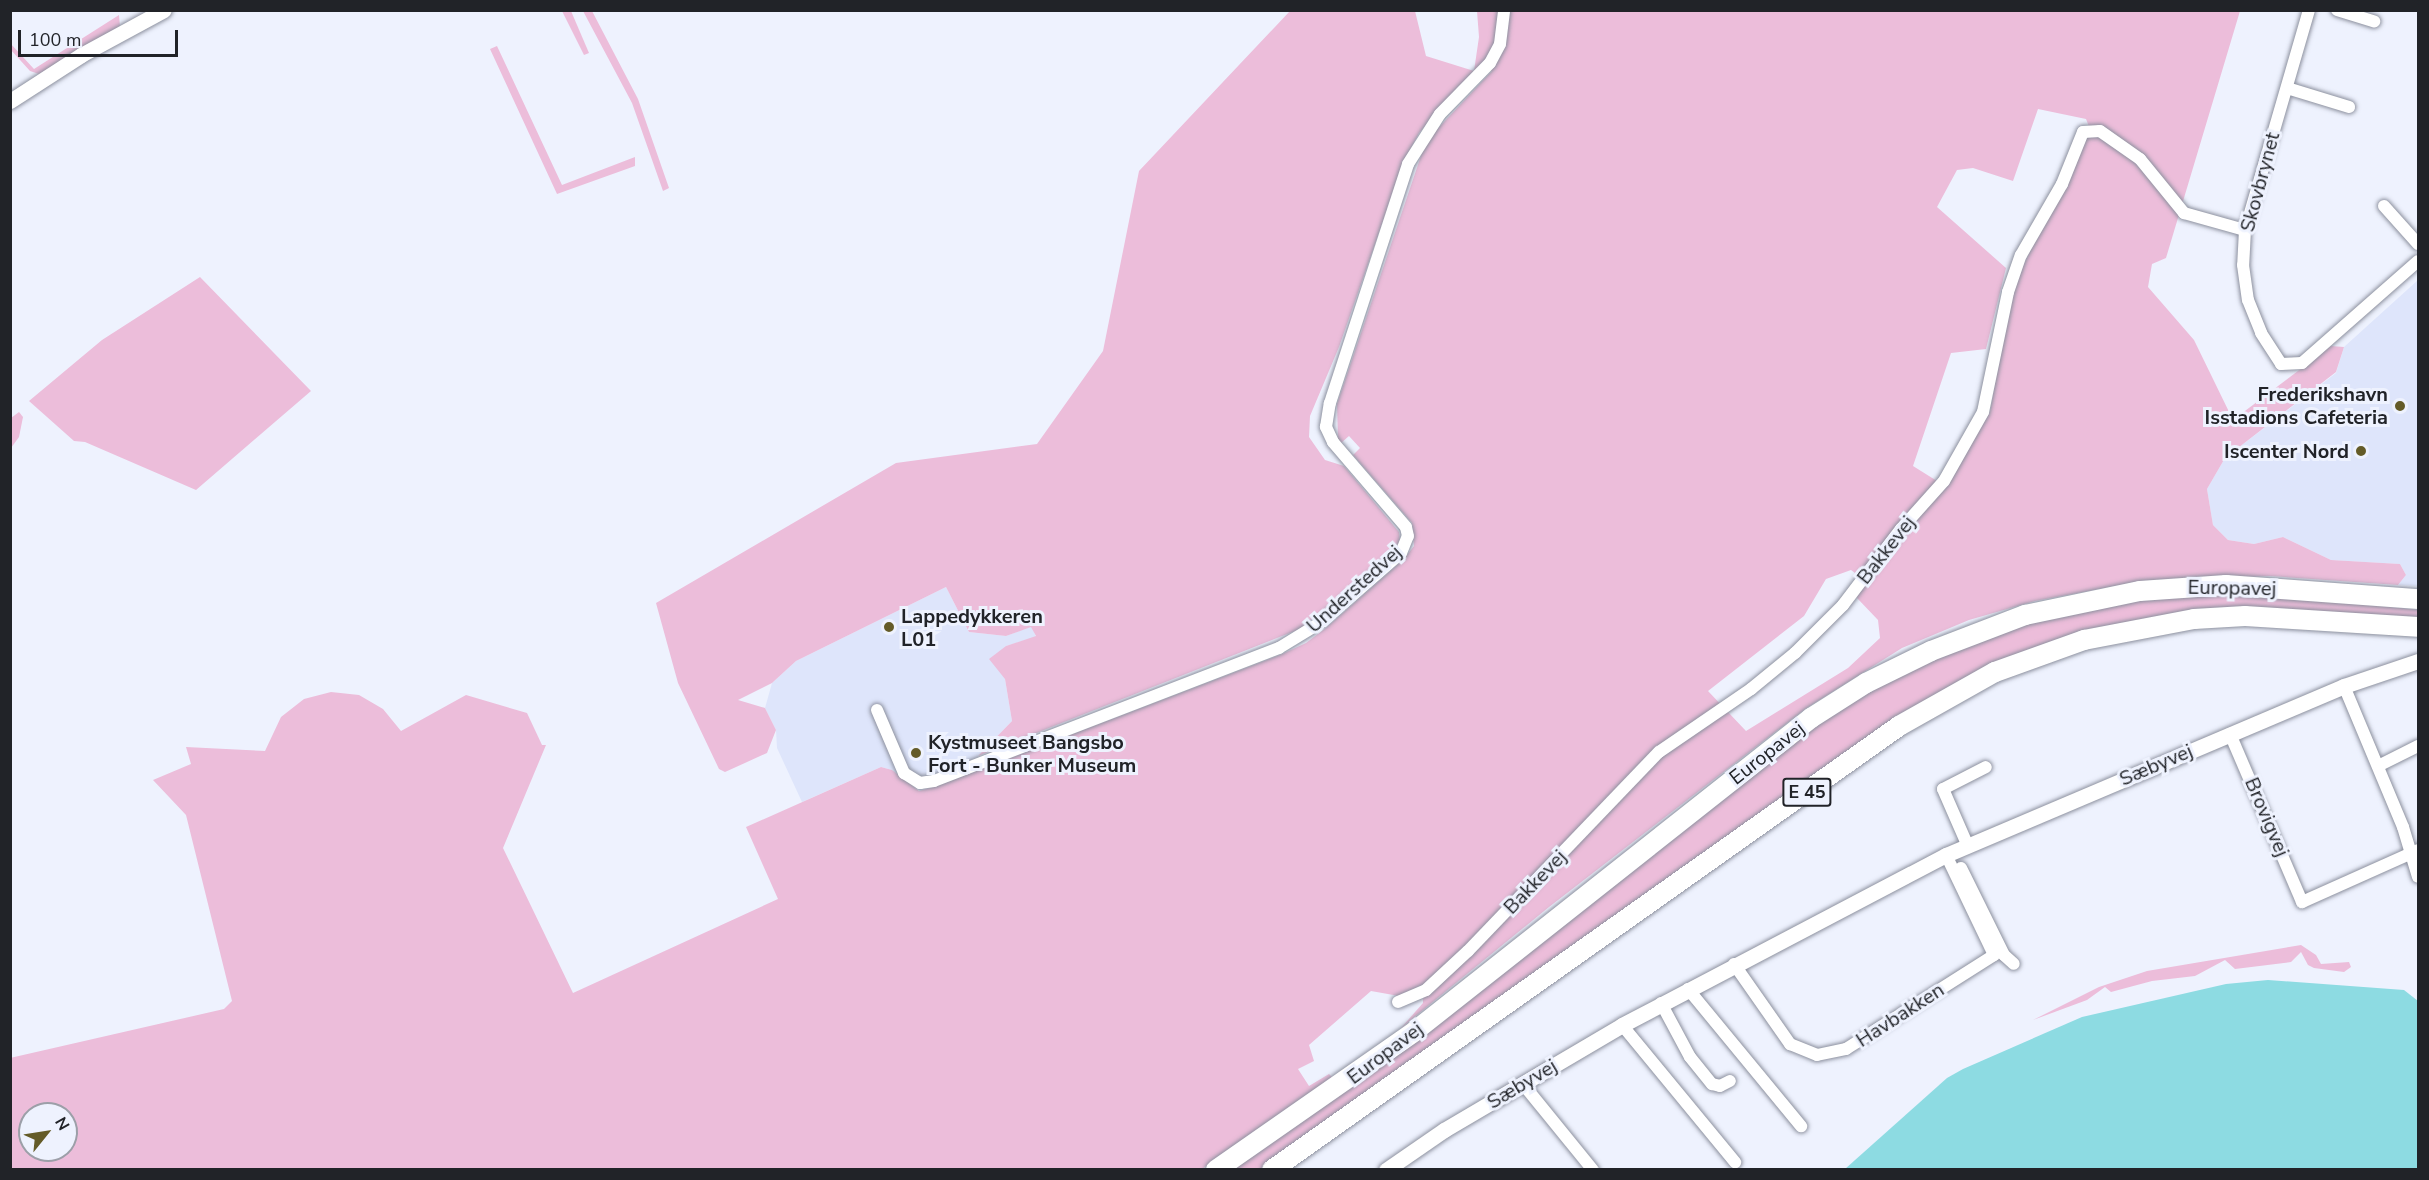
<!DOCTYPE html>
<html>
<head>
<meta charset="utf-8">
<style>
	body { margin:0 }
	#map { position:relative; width:2429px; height:1180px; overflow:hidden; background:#eef2fe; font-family:"Nunito Sans",sans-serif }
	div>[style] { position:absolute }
	.built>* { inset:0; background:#dee5fb }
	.green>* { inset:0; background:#ecbdda }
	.water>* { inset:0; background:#8ddbe2 }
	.roads { filter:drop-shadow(0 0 2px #8c909e) drop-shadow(0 0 2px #8c909e) }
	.minor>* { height:12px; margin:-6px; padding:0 6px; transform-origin:6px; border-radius:6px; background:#fff }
	.tertiary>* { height:15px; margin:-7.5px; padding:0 7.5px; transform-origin:7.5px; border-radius:7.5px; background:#fff }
	.primary>* { height:20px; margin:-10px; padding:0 10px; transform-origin:10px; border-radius:10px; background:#fff }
	.dots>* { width:16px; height:16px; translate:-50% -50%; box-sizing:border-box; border:3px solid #eef2fe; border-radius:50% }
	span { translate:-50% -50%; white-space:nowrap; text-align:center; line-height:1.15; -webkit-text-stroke:6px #eef2fe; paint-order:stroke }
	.shield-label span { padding:2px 4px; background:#eef2fe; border:2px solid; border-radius:4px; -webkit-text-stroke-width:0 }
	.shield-label { font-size:18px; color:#212328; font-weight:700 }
	.street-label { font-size:20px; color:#212328 }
	.poi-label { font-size:20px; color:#212328; font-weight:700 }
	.right { translate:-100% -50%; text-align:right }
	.left { translate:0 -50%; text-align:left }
	.frame { position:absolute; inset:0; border:12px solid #212328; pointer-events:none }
	.north { position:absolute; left:18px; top:1102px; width:60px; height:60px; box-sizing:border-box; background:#eef2fe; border:2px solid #9c9fa8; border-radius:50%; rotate:60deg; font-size:16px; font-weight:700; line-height:24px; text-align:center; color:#212328 }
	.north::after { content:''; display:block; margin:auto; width:21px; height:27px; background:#645b28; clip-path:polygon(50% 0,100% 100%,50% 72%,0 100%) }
	.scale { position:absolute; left:18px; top:30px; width:160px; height:27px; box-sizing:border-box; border:3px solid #212328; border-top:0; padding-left:8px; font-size:18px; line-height:21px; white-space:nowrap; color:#212328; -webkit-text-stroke:4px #eef2fe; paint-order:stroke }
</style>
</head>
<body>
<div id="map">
	<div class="built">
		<div style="clip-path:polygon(2418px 280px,2418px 586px,2398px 585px,2406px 575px,2400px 564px,2331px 560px,2283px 537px,2254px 544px,2228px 540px,2213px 525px,2207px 489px,2225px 458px,2336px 373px,2344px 347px)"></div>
		<div style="clip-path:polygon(946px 587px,969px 632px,1006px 636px,1032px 626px,1036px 637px,1006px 646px,1005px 679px,1012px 721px,978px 756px,982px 769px,920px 791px,892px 770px,881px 767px,802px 802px,777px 748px,776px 730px,765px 708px,772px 683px,796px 661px)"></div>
	</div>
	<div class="green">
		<div style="clip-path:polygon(562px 11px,571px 11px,589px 53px,584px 55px)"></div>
		<div style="clip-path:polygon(583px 11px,592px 11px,638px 99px,669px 188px,663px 191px,632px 103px)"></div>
		<div style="clip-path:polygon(evenodd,1290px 11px,1415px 11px,1426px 56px,1474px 71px,1479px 37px,1477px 11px,2240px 11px,2166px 258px,2152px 264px,2148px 287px,2194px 340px,2233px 420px,2331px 346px,2344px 347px,2336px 372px,2225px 458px,2207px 489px,2213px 525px,2228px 540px,2254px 544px,2283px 537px,2331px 560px,2400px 564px,2406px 575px,2398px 585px,2270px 576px,2142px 581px,2035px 601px,1969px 620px,1902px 648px,1805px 709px,1549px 907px,1401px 1028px,1423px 1003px,1423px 985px,1399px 996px,1371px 991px,1309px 1045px,1314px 1061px,1298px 1069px,1309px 1086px,1329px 1074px,1334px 1079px,1202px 1169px,11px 1169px,10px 1058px,224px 1009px,232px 1001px,186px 815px,153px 780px,191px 764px,186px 747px,265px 751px,281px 717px,304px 699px,331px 692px,359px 695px,383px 709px,401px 731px,466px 695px,527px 713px,542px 745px,546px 745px,503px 848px,573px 993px,778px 899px,746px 827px,881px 767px,892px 770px,919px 791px,937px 786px,1280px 655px,1306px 643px,1327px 627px,1404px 559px,1414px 546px,1412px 523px,1353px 455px,1360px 448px,1349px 436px,1341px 443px,1338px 439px,1337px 404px,1426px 141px,1492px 71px,1474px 72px,1458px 87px,1419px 133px,1404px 161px,1339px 347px,1310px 416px,1309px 437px,1325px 460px,1344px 466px,1399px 532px,1400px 541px,1395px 550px,1300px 629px,978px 756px,1012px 721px,1005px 679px,989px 659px,1006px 646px,1036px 636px,1031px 627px,1006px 636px,969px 632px,946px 587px,796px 661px,772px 683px,738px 700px,765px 708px,776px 730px,767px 753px,725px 772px,719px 769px,678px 683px,656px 603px,896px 463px,1037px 444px,1103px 351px,1139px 171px,1290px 11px,2038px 109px,2086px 119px,2092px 134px,2081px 142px,2011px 292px,1990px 412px,1945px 486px,1913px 466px,1951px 353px,1986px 349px,2006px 268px,1937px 207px,1957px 170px,1973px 168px,2013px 181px,2038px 109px,1290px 11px,1851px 570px,1859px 576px,1857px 598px,1878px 620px,1880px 638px,1848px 668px,1746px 731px,1708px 691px,1804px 616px,1826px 579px,1851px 570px,1290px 11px,30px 1114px,66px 1114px,66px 1150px,30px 1150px,30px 1114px)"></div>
		<div style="clip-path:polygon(119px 15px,120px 27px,39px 74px,30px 71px,11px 50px,10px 43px,34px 69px)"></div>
		<div style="clip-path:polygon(497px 46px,562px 185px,635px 157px,635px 166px,557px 194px,490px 49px)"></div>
		<div style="clip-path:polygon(200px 277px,311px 391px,196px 490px,85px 442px,74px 441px,29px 401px,102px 340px)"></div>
		<div style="clip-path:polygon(19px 412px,23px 417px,19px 437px,11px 448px,11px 418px)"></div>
		<div style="clip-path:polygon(2182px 594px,2293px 596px,2418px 610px,2418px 623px,2274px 610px,2001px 663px,1260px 1169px,1230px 1170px,1779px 751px,1870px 689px,1970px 642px,2084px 607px)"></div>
		<div style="clip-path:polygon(2301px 945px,2316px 955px,2321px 964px,2349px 962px,2351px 967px,2344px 972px,2314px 968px,2308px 965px,2301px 952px,2291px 962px,2235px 969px,2225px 960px,2195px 976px,2152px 981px,2111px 992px,2105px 987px,2087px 1000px,2033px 1020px,2099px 987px,2147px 971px)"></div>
	</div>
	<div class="water">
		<div style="clip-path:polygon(2268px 980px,2404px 990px,2418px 1001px,2418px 1169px,1845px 1169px,1947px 1078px,1963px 1069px,2082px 1017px,2226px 984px)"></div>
	</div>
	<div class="roads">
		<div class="minor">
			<div style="left:2309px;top:10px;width:229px;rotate:106.2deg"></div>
			<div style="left:2245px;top:230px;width:35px;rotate:93deg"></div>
			<div style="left:2243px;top:265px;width:35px;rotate:82deg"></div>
			<div style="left:2248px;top:300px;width:35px;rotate:68deg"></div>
			<div style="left:2261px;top:333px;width:37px;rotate:57deg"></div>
			<div style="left:2281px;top:364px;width:21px;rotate:-3deg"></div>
			<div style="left:2302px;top:363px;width:154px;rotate:-41.3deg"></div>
			<div style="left:2337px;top:10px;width:39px;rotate:17deg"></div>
			<div style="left:2287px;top:88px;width:65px;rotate:17deg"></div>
			<div style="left:2384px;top:206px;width:51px;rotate:48.2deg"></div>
			<div style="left:2344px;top:686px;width:153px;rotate:67.3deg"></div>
			<div style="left:2403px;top:827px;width:52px;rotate:73.3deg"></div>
			<div style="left:877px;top:710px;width:69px;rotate:66.8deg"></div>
			<div style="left:904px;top:773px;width:19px;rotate:32deg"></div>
			<div style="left:920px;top:783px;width:14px;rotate:-8deg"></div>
			<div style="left:934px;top:781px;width:370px;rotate:-21.1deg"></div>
			<div style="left:1279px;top:648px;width:52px;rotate:-31.5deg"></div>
			<div style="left:1323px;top:621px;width:103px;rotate:-41.1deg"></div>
			<div style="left:1401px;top:553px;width:18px;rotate:-68deg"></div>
			<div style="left:1408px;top:536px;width:9px;rotate:-103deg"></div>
			<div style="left:1406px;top:527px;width:112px;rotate:-130.7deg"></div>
			<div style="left:1333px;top:442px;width:17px;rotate:-115deg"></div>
			<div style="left:1326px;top:427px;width:24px;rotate:-81deg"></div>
			<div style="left:1330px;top:403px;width:251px;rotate:-71.9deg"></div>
			<div style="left:1408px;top:164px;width:59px;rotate:-57.4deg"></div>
			<div style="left:1440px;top:114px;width:71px;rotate:-45.6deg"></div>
			<div style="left:1490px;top:63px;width:21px;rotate:-62deg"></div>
			<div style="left:1500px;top:44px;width:34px;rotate:-83deg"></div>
			<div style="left:2230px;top:734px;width:183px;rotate:66.8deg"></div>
			<div style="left:2302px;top:902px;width:127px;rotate:-24.1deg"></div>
			<div style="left:2378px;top:766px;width:45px;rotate:-26.6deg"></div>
			<div style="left:1967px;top:844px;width:60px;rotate:-113.6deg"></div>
			<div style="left:1943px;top:789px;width:48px;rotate:-27.1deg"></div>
			<div style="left:1961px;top:868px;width:97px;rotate:63.7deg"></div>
			<div style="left:2004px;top:955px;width:13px;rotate:42deg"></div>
			<div style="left:1734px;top:964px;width:98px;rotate:55deg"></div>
			<div style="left:1790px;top:1044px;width:29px;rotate:22deg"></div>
			<div style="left:1817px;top:1055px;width:30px;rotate:-12deg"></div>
			<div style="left:1846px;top:1049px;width:175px;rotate:-32.4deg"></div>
			<div style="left:1994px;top:955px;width:111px;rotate:-115.6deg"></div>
			<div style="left:1688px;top:989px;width:178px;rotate:50.5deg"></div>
			<div style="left:1398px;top:1002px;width:30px;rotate:-23deg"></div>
			<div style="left:1426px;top:990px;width:57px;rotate:-42.9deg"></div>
			<div style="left:1468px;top:951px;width:276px;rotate:-46.2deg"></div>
			<div style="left:1659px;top:752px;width:112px;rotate:-34.4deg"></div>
			<div style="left:1751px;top:689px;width:57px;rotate:-39.3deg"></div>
			<div style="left:1795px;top:653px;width:68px;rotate:-45deg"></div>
			<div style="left:1843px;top:605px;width:96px;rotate:-52.7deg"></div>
			<div style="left:1901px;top:529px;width:64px;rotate:-48.1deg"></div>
			<div style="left:1944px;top:481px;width:79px;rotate:-60.5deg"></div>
			<div style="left:1983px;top:412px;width:123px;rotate:-78.2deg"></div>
			<div style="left:2008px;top:292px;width:39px;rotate:-71deg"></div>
			<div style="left:2021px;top:255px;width:82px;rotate:-60deg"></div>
			<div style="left:2062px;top:184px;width:56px;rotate:-68deg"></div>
			<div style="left:2083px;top:132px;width:17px;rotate:-3deg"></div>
			<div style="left:2100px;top:131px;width:49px;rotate:35deg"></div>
			<div style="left:2140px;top:159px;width:70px;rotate:50.8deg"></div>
			<div style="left:2184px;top:213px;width:63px;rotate:15.6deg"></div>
			<div style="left:1661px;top:1003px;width:61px;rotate:61.8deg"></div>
			<div style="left:1690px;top:1057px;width:35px;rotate:51deg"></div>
			<div style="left:1712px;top:1084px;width:8px;rotate:14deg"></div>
			<div style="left:1720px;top:1086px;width:11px;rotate:-27deg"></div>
			<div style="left:1622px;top:1025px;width:178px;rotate:50.5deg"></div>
			<div style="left:1523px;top:1084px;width:111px;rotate:50.9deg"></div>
		</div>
		<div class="tertiary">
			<div style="left:10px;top:101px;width:85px;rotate:-32.9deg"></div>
			<div style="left:81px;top:55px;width:94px;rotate:-28.5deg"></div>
			<div style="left:1386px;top:1170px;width:70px;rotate:-34.6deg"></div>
			<div style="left:1444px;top:1130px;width:207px;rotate:-30.5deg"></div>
			<div style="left:1622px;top:1025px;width:366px;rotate:-27.7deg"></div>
			<div style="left:1946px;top:855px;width:432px;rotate:-23deg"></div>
			<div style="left:2344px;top:686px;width:78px;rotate:-18.7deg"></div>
		</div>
		<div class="primary">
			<div style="left:1216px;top:1170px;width:243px;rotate:-34.9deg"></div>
			<div style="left:1415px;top:1031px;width:505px;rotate:-38.32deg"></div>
			<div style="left:1811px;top:718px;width:65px;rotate:-32.5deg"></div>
			<div style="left:1866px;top:683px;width:72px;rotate:-26.2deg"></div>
			<div style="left:1931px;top:651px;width:101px;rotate:-21deg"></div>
			<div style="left:2025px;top:615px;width:117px;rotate:-11.8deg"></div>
			<div style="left:2140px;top:591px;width:86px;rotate:-4deg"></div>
			<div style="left:2226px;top:585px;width:193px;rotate:4.2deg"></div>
			<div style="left:1272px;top:1170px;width:768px;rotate:-35.3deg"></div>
			<div style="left:1899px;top:726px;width:110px;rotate:-29.4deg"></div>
			<div style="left:1995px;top:672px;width:95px;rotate:-19.8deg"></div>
			<div style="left:2084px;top:640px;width:112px;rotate:-10.8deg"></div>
			<div style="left:2194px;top:619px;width:51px;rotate:-3.4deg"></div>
			<div style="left:2245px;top:616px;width:173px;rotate:3.6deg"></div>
		</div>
	</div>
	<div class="dots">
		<div style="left:2400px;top:406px;background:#645b28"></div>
		<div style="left:2361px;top:451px;background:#645b28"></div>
		<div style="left:889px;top:627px;background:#645b28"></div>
		<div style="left:916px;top:753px;background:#645b28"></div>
	</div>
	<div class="shield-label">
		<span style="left:1807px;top:792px">E 45</span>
	</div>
	<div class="street-label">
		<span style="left:2260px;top:182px;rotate:-75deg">Skovbrynet</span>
		<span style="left:1886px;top:550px;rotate:-52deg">Bakkevej</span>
		<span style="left:2232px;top:588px;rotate:1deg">Europavej</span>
		<span style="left:1354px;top:589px;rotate:-42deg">Understedvej</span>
		<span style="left:1767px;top:753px;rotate:-38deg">Europavej</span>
		<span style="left:2156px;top:765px;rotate:-23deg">Sæbyvej</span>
		<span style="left:2267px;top:817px;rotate:67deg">Brovigvej</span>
		<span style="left:1535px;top:882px;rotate:-46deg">Bakkevej</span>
		<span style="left:1900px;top:1015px;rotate:-33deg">Havbakken</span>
		<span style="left:1385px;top:1053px;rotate:-37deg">Europavej</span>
		<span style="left:1522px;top:1084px;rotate:-31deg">Sæbyvej</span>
	</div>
	<div class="poi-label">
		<span class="right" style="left:2388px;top:406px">Frederikshavn<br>Isstadions Cafeteria</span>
		<span class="right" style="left:2349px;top:451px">Iscenter Nord</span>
		<span class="left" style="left:901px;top:628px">Lappedykkeren<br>L01</span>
		<span class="left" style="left:928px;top:754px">Kystmuseet Bangsbo<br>Fort - Bunker Museum</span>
	</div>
	<div class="frame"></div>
	<div class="north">N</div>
	<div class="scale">100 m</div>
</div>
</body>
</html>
